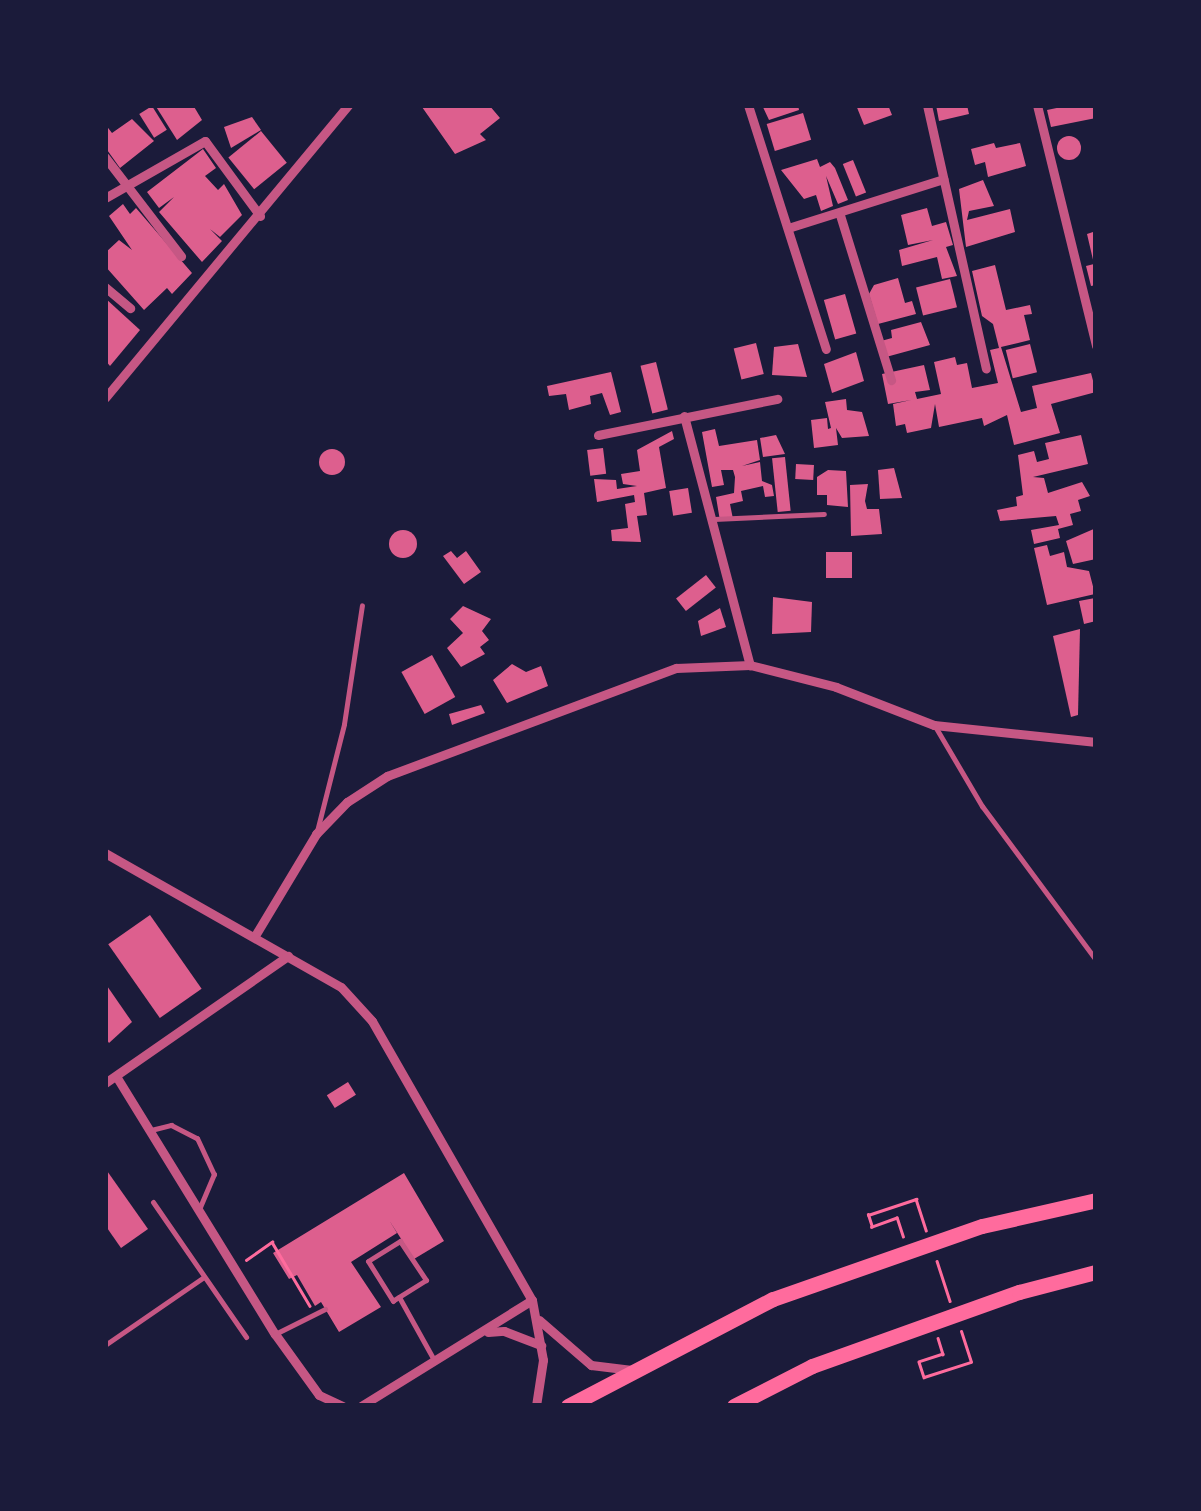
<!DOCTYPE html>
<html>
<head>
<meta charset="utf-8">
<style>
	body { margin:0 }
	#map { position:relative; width:1201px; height:1511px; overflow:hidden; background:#1b1b3a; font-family:Barlow,sans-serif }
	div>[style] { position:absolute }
	.building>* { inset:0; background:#dd5f8e; transform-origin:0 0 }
	.round { border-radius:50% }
	.path>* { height:2.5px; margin:-1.25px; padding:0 1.25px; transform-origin:1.25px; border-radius:1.25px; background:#ff6b9d }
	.service>* { height:5px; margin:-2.5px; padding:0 2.5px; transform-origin:2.5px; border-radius:2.5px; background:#c65784 }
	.minor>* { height:9px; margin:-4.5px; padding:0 4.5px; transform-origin:4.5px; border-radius:4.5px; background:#c65784 }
	.trunk>* { height:15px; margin:-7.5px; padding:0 7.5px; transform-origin:7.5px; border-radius:7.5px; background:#ff6b9d }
	span { translate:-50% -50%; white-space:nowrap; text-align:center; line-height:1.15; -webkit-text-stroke:10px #1b1b3a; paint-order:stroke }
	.frame { position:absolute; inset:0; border:108px solid #1b1b3a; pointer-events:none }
</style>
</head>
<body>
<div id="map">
	<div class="building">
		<div style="clip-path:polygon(155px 105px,193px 105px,202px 120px,177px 140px)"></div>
		<div style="clip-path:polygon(489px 105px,500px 118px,480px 134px,486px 140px,455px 154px,422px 107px)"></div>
		<div style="clip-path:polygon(762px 105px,798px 105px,799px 110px,769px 120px)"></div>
		<div style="clip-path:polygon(856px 105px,888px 105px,892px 115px,864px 125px)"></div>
		<div style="clip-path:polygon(936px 105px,967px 105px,969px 114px,939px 121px)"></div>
		<div style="clip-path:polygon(1071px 105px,1096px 107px,1096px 118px,1051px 127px,1047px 110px)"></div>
		<div style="left:152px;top:106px;width:28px;height:15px;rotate:58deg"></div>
		<div style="left:803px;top:113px;width:28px;height:38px;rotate:73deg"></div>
		<div style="clip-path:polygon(252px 117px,261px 130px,231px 148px,224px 127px)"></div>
		<div style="clip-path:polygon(132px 119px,154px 141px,120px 168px,105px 147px,105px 124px,112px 133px)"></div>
		<div style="left:261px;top:131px;width:41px;height:42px;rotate:51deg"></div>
		<div class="round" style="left:1057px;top:136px;width:24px;height:24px"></div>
		<div style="clip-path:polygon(994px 143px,996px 148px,1020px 143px,1026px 166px,988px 177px,985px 162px,975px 165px,971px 149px)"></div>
		<div style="clip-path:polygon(203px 149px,216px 168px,205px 176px,218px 190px,224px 184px,242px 215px,220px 237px,210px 229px,222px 241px,202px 262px,159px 212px,174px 197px,159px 208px,147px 192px)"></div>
		<div style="clip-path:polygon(817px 159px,820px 167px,830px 162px,835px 168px,848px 200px,838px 204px,826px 176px,833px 206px,821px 211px,816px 195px,804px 199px,781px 170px)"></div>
		<div style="left:853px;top:160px;width:35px;height:11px;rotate:68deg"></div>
		<div style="clip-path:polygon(983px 180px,994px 206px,969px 211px,967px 220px,1010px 209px,1015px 232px,966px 247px,959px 189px)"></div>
		<div style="clip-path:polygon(123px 204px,130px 214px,136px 208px,192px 273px,172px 294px,167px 288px,144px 310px,105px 266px,105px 253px,119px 240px,132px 250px,109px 216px)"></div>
		<div style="clip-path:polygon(927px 208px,932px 226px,946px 222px,953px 245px,946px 247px,957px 276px,942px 279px,937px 257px,902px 266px,899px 250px,933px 240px,908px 245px,901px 215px)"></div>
		<div style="clip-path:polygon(1096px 231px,1096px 285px,1091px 286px,1086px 266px,1094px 264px,1087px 234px)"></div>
		<div style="clip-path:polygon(995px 265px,1006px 310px,1030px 305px,1032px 314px,1024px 315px,1030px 340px,1001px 347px,1021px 412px,1037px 408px,1032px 386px,1091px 373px,1096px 392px,1051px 404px,1060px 433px,1014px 445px,1007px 415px,984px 426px,982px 418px,939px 427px,935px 404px,931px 428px,907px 433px,905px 424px,896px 426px,893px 404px,911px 400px,888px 404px,882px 374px,924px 365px,930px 390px,915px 392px,917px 399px,941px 394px,934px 362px,955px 357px,957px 365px,967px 363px,972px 388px,998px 383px,990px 350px,999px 348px,993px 324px,982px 316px,972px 271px)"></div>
		<div style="clip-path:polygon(898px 278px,905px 303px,912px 301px,916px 314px,878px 324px,869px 294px,874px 285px)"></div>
		<div style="left:950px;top:279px;width:29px;height:35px;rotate:76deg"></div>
		<div style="left:845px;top:294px;width:41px;height:22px;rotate:74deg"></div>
		<div style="clip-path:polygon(105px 298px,140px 330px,110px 366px,105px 360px)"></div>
		<div style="clip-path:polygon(921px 322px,930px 345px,886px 357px,881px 341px,892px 338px,891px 330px)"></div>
		<div style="left:756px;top:343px;width:32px;height:23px;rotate:76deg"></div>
		<div style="clip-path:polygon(798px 344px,807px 377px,772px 375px,774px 347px)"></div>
		<div style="left:1030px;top:344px;width:29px;height:25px;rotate:76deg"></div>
		<div style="clip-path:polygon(856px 352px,864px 381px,832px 393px,824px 364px)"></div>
		<div style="left:656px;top:362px;width:49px;height:16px;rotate:76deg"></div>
		<div style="clip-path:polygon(611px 372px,621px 412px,610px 415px,602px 393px,590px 396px,591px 404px,569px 410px,566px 394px,549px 396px,547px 386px)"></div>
		<div style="clip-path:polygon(846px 399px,847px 410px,862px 412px,869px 436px,842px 438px,836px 428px,838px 445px,814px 448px,811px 420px,827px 418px,828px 429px,831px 428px,825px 402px)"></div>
		<div style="clip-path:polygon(715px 429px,719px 446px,757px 440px,760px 460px,742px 466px,760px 462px,762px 481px,772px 485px,774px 496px,765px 497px,763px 486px,741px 491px,743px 501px,730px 504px,733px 519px,720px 521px,716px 497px,734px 493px,735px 477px,733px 470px,721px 470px,724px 485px,712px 487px,702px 432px)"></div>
		<div style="clip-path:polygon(672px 431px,674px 439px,659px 447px,666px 488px,644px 493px,647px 515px,637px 516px,641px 542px,612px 541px,611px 530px,628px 528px,625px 504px,635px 502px,634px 495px,597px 502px,594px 479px,616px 480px,617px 489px,637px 486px,623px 484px,621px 474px,640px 471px,637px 450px)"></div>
		<div style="clip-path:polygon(776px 435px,785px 454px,763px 457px,760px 438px)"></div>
		<div style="clip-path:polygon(1081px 435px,1088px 464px,1033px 477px,1044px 478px,1048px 493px,1082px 482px,1090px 496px,1078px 500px,1081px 511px,1070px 514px,1073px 525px,1058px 529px,1060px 538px,1034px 544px,1031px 530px,1059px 525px,1056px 516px,1000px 521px,997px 510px,1017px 506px,1016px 497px,1023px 495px,1018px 455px,1034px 451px,1037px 462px,1049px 459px,1045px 443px)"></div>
		<div style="left:603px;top:448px;width:26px;height:16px;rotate:83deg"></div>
		<div class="round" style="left:319px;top:449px;width:26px;height:26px"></div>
		<div style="left:785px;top:457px;width:54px;height:13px;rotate:84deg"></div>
		<div style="left:796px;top:464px;width:18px;height:15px;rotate:3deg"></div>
		<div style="clip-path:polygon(894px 468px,902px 498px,880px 499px,878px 470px)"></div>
		<div style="clip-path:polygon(828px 470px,846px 471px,848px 507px,827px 505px,827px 495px,817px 495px,817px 477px)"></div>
		<div style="clip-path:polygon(868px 484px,865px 501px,867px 509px,879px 509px,882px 534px,851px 536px,850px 485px)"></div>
		<div style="left:688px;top:488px;width:25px;height:19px;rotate:81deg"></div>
		<div style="clip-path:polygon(1096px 528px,1096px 559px,1073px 564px,1066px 541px)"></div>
		<div class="round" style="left:389px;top:530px;width:28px;height:28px"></div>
		<div style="clip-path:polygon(1047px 545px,1050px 556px,1064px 552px,1067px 567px,1089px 571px,1095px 594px,1047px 605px,1034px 548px)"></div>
		<div style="clip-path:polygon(451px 551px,457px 558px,466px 551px,481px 572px,464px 584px,443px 556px)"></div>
		<div style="left:826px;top:552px;width:26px;height:26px"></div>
		<div style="left:706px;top:575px;width:16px;height:38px;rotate:52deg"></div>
		<div style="clip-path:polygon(773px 597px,812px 602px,811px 632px,772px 634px)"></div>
		<div style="clip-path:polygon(1095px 598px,1096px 621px,1084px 624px,1079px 601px)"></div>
		<div style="clip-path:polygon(463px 606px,491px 619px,482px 631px,489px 640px,480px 647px,485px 654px,461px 667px,447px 648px,463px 633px,450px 619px)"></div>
		<div style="clip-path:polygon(720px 608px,726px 627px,701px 636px,698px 621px)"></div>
		<div style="clip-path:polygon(1080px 629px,1078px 715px,1071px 717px,1053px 636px)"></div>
		<div style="left:432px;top:655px;width:48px;height:35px;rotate:61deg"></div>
		<div style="clip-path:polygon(512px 664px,526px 672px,541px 666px,548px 686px,507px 703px,493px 680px)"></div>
		<div style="clip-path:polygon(481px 705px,485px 713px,452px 725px,449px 714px)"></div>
		<div style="left:150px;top:915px;width:90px;height:51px;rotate:55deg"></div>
		<div style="clip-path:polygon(105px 983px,132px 1022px,109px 1043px,105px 1037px)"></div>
		<div style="left:348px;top:1082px;width:15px;height:25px;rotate:58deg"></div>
		<div style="clip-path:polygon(105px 1168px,148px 1229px,121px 1248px,105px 1225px)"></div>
		<div style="clip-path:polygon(404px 1173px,444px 1241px,414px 1259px,389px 1220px,397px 1233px,351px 1262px,381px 1307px,339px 1332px,321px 1302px,315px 1306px,297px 1275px,289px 1279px,273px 1253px)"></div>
	</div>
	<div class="path">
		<div style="left:903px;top:1237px;width:20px;rotate:-108deg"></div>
		<div style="left:897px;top:1218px;width:27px;rotate:160deg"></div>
		<div style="left:872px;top:1227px;width:13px;rotate:-108deg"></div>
		<div style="left:868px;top:1215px;width:51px;rotate:-18.4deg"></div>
		<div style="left:916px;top:1199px;width:33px;rotate:72deg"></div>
		<div style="left:246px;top:1260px;width:32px;rotate:-35deg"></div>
		<div style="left:272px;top:1242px;width:74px;rotate:59.3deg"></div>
		<div style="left:937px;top:1261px;width:42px;rotate:72deg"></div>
		<div style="left:938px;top:1338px;width:17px;rotate:73deg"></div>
		<div style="left:943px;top:1354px;width:25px;rotate:162deg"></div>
		<div style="left:919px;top:1362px;width:16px;rotate:72deg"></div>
		<div style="left:924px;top:1377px;width:49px;rotate:-17.7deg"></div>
		<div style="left:971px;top:1362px;width:32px;rotate:-108deg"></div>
	</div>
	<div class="service">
		<div style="left:714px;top:519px;width:110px;rotate:-2.6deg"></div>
		<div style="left:936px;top:728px;width:91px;rotate:59.5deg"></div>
		<div style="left:982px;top:806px;width:192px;rotate:53.5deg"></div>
		<div style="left:317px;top:831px;width:110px;rotate:-75.8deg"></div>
		<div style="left:344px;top:724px;width:120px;rotate:-81.4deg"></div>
		<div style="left:151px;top:1130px;width:21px;rotate:-14deg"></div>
		<div style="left:171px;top:1125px;width:29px;rotate:27deg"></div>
		<div style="left:197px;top:1138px;width:40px;rotate:65deg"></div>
		<div style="left:214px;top:1174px;width:38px;rotate:113deg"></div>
		<div style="left:153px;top:1202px;width:164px;rotate:55.4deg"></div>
		<div style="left:400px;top:1241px;width:47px;rotate:56.3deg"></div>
		<div style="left:426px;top:1280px;width:39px;rotate:148deg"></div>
		<div style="left:393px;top:1301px;width:47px;rotate:-122deg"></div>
		<div style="left:368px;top:1261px;width:38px;rotate:-32deg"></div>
		<div style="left:399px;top:1297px;width:72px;rotate:60.9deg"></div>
		<div style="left:275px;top:1334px;width:56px;rotate:-26.6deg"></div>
		<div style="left:105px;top:1345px;width:120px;rotate:-34.5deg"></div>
	</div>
	<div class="minor">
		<div style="left:748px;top:105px;width:256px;rotate:72.3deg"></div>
		<div style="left:927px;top:105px;width:270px;rotate:77.4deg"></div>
		<div style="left:1037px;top:105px;width:248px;rotate:76.2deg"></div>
		<div style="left:105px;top:157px;width:125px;rotate:52.5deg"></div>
		<div style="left:105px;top:198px;width:115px;rotate:-29.7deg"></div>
		<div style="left:205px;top:141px;width:93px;rotate:53.7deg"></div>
		<div style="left:840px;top:215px;width:173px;rotate:72.8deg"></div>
		<div style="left:788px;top:228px;width:163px;rotate:-17.5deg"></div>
		<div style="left:105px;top:287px;width:33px;rotate:40deg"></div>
		<div style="left:105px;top:398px;width:381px;rotate:-50.3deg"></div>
		<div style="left:684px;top:416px;width:258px;rotate:75.2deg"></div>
		<div style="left:598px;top:435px;width:183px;rotate:-11.4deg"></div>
		<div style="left:105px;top:853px;width:271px;rotate:29.6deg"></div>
		<div style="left:341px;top:987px;width:46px;rotate:47.6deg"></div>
		<div style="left:372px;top:1021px;width:322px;rotate:60.2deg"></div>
		<div style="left:532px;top:1300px;width:61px;rotate:79.6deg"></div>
		<div style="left:543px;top:1360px;width:47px;rotate:98.7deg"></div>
		<div style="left:256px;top:934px;width:117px;rotate:-59deg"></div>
		<div style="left:316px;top:834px;width:45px;rotate:-45.9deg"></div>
		<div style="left:347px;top:802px;width:48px;rotate:-33deg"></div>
		<div style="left:387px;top:776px;width:309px;rotate:-20.5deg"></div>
		<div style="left:676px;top:668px;width:74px;rotate:-2.3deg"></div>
		<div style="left:750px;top:665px;width:89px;rotate:14.3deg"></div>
		<div style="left:836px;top:687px;width:105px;rotate:21.2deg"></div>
		<div style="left:934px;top:725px;width:163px;rotate:6deg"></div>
		<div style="left:116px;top:1076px;width:303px;rotate:58.4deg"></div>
		<div style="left:275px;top:1334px;width:75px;rotate:54.2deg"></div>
		<div style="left:319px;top:1395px;width:26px;rotate:25deg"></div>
		<div style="left:105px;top:1083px;width:223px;rotate:-34.8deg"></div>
		<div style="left:539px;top:1320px;width:69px;rotate:40.9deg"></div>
		<div style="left:591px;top:1365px;width:39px;rotate:7deg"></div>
		<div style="left:488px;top:1332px;width:16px;rotate:-4deg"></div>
		<div style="left:504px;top:1331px;width:40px;rotate:21deg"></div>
		<div style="left:361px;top:1406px;width:201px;rotate:-31.8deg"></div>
	</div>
	<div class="trunk">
		<div style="left:568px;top:1406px;width:231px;rotate:-27.6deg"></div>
		<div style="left:773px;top:1299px;width:221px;rotate:-19.3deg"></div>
		<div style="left:982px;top:1226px;width:117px;rotate:-12.8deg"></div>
		<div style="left:734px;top:1406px;width:88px;rotate:-27.1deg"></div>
		<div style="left:812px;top:1366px;width:220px;rotate:-19.7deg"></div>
		<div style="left:1019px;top:1292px;width:80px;rotate:-14.6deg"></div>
	</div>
	<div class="frame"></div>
</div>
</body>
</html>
